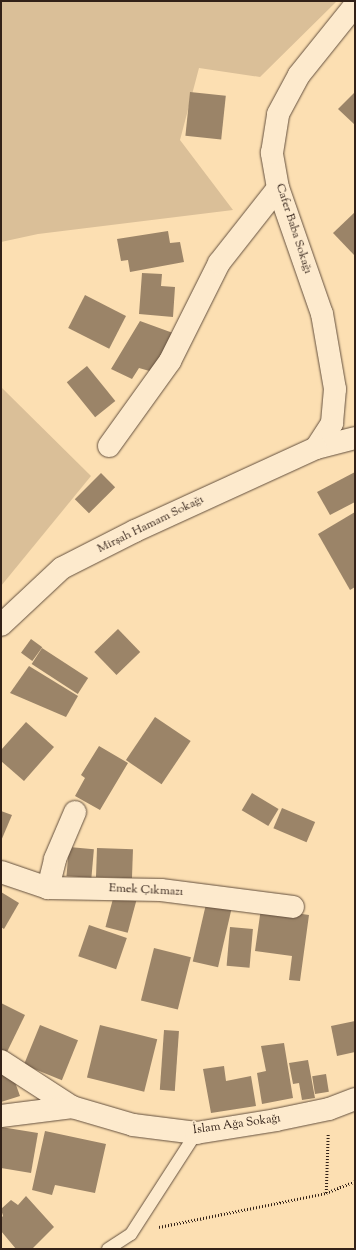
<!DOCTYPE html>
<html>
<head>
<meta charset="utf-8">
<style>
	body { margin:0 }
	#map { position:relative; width:356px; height:1250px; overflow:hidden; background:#fcdfb2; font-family:"Sorts Mill Goudy",serif }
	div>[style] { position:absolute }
	.green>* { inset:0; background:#dabf98 }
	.building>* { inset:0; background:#9b8468; transform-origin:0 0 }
	.path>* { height:2.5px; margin-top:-1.25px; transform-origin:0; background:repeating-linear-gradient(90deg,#322118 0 1px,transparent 0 3px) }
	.roads { filter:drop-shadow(0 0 1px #64503e) drop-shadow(0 0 1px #64503e) }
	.lane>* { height:12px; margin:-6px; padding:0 6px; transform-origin:6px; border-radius:6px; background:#fdeacd }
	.street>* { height:22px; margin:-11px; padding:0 11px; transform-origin:11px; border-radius:11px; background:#fdeacd }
	.secondary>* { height:22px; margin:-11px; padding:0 11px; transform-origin:11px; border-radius:11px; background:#fdeacd }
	span { translate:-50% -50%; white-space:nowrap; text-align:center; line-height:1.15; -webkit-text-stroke:4px #fdeacd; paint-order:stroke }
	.street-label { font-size:12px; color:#322118 }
	.frame { position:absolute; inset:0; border:2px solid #322118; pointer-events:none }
</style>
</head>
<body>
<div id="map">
	<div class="green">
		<div style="clip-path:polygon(1px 1px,337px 1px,260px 77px,199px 68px,180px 140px,233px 210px,38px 234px,1px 242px)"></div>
		<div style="clip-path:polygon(1px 387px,91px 476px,1px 586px)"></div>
	</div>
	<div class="building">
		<div style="left:190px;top:92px;width:36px;height:44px;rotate:6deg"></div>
		<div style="clip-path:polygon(355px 92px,355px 125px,338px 109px)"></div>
		<div style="clip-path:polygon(355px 212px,355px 256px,333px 233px)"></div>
		<div style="clip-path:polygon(168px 231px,170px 243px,180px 242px,184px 262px,130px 272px,128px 260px,121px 261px,117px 239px)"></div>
		<div style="clip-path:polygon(142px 273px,162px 274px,161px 286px,175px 287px,173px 317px,139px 314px)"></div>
		<div style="left:85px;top:295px;width:46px;height:37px;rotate:27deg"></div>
		<div style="clip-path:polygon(140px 321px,173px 333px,153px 372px,139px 368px,132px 379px,111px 369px)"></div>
		<div style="left:87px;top:366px;width:45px;height:26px;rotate:51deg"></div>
		<div style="clip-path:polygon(355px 472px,355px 502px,330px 515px,317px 492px)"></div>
		<div style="left:101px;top:473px;width:20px;height:37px;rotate:45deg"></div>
		<div style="clip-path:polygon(355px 512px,355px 587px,350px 590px,318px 534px)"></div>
		<div style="left:118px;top:629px;width:32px;height:33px;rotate:46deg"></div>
		<div style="left:31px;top:639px;width:14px;height:17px;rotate:36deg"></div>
		<div style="left:42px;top:648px;width:55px;height:19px;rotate:33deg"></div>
		<div style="clip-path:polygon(29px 666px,78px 696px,66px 717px,10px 693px)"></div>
		<div style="left:155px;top:717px;width:43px;height:52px;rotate:34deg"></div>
		<div style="clip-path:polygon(26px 722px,54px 747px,24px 781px,1px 761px,1px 750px)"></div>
		<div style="clip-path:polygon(99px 746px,128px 763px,100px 810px,75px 796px,85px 778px,81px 775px)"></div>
		<div style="left:252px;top:793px;width:31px;height:20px;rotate:31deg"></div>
		<div style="left:282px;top:808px;width:36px;height:22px;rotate:23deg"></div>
		<div style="clip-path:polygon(1px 811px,12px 815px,1px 841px)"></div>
		<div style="left:69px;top:847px;width:25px;height:29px;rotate:5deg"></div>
		<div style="left:97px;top:848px;width:36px;height:29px;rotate:2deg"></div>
		<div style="clip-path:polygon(1px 892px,19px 903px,4px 929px,1px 927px)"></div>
		<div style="left:114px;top:895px;width:23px;height:33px;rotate:15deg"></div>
		<div style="left:206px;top:904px;width:26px;height:59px;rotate:13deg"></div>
		<div style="clip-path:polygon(261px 908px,309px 915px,300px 981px,289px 980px,292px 956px,255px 951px)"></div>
		<div style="left:89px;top:925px;width:40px;height:33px;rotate:19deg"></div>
		<div style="left:230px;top:927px;width:23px;height:39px;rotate:5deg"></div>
		<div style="left:154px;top:948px;width:38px;height:54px;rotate:14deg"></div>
		<div style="clip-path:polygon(1px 1003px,25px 1015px,6px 1054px,1px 1051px)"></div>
		<div style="clip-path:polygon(355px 1021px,355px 1052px,337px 1056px,331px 1026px)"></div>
		<div style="left:40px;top:1025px;width:41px;height:43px;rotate:22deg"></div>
		<div style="left:100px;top:1025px;width:59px;height:54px;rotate:14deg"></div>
		<div style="left:164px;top:1030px;width:15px;height:60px;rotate:4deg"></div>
		<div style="clip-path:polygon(284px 1043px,293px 1098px,262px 1104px,257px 1073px,266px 1071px,261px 1046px)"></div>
		<div style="clip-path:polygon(308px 1060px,315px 1098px,302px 1100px,299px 1083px,293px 1084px,289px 1063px)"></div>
		<div style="clip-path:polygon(224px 1066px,226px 1081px,251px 1076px,256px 1106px,211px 1113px,203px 1069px)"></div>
		<div style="clip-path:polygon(11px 1071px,20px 1096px,1px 1102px,1px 1075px)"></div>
		<div style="left:326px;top:1074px;width:18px;height:14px;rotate:81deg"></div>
		<div style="clip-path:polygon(1px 1127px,38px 1133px,31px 1173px,1px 1168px)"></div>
		<div style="clip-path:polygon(45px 1131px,106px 1144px,95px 1193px,55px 1185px,52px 1195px,32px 1190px)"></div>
		<div style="clip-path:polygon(26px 1196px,54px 1227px,32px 1249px,16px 1249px,1px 1231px,1px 1218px,3px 1216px,1px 1209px,11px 1200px,18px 1205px)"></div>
	</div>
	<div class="path">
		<div style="left:326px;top:1193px;width:60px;rotate:-88.1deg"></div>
		<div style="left:159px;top:1227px;width:170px;rotate:-11.5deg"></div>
		<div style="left:326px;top:1193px;width:31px;rotate:-22deg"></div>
	</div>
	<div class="roads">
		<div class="lane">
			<div style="left:108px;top:1249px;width:27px;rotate:-33deg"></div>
			<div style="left:131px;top:1234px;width:120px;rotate:-57.2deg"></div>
		</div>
		<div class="street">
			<div style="left:109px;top:446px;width:105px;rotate:-54.3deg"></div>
			<div style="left:170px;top:361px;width:110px;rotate:-63.4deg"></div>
			<div style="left:219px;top:263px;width:95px;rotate:-51.8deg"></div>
			<div style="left:316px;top:448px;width:30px;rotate:-57deg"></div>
			<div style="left:332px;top:423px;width:34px;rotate:-85deg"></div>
			<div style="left:335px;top:389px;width:76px;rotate:-99.8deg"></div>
			<div style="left:322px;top:314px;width:133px;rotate:-109.2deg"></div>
			<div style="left:278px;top:188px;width:36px;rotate:-100deg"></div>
			<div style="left:272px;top:153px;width:39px;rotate:-81deg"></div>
			<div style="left:278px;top:114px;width:44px;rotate:-61.7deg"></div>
			<div style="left:299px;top:75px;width:90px;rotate:-51.3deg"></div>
			<div style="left:316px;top:448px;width:40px;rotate:-14.4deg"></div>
			<div style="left:1px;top:872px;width:50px;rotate:18.8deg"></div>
			<div style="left:48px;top:888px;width:113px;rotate:1deg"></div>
			<div style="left:161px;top:890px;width:133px;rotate:7.3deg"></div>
			<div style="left:48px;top:888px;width:30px;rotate:-76deg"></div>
			<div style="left:55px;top:859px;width:51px;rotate:-66.9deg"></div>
			<div style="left:1px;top:1061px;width:85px;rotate:32.9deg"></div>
			<div style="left:72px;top:1107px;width:64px;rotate:16.4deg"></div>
			<div style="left:133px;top:1125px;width:64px;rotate:7.2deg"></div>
			<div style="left:196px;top:1133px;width:81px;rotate:-9.2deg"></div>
			<div style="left:276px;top:1120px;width:54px;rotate:-11.7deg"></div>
			<div style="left:329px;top:1109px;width:28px;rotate:-21deg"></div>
			<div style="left:1px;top:1116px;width:72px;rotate:-7.2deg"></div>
		</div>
		<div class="secondary">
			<div style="left:1px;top:625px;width:83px;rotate:-43.1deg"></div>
			<div style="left:62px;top:568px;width:82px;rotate:-26.9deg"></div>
			<div style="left:135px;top:531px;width:199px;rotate:-24.6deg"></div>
		</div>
	</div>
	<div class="street-label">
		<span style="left:293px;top:229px;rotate:72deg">Cafer Baba Sokağı</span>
		<span style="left:151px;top:525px;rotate:-26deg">Mirşah Hamam Sokağı</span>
		<span style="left:146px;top:891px;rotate:3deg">Emek Çıkmazı</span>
		<span style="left:237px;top:1125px;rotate:-8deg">İslam Ağa Sokağı</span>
	</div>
	<div class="frame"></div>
</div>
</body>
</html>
